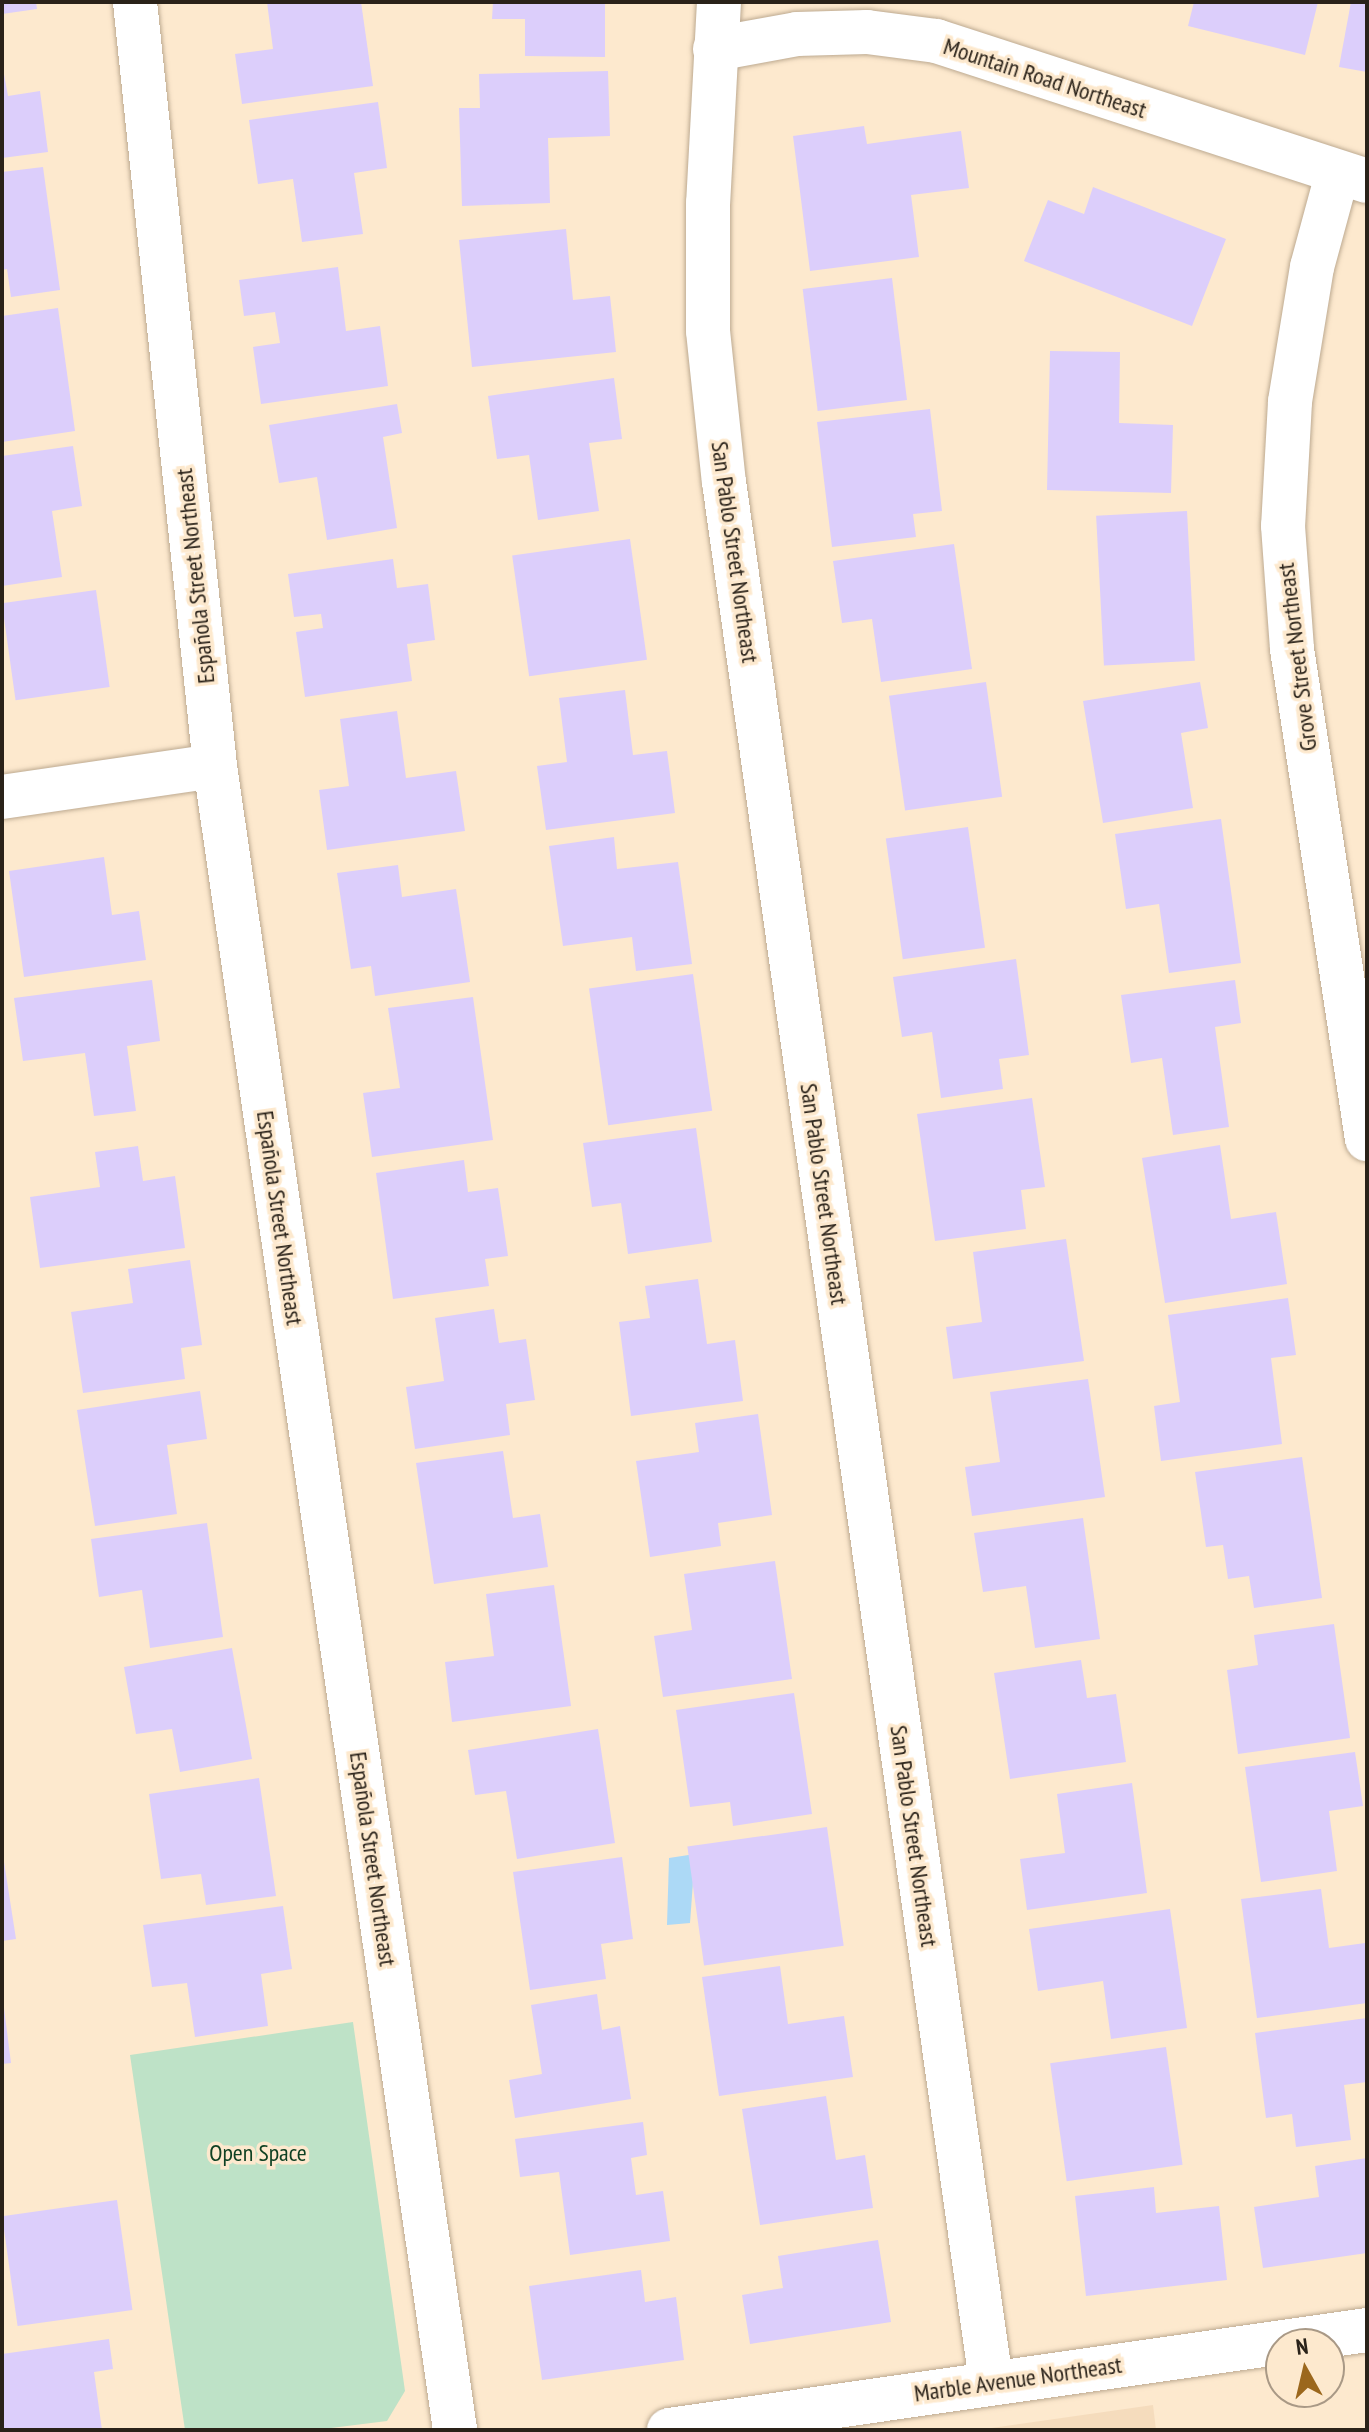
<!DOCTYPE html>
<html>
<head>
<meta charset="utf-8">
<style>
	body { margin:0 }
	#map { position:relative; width:1369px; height:2432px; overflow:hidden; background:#fde9ce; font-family:"PT Sans Narrow",sans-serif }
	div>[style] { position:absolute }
	.built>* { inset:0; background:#f5dcbd }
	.green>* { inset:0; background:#bee2c7 }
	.water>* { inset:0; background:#acd9f6 }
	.building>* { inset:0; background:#dccefb; transform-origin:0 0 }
	.roads { filter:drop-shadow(0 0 2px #bdaa91) drop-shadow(0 0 2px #bdaa91) }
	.minor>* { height:44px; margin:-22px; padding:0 22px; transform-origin:22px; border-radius:22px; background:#fff }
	span { translate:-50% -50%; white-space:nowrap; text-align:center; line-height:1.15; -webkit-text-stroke:7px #fde9ce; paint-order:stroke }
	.street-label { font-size:24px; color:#2a2219 }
	.park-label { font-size:24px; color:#0f4123 }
	.frame { position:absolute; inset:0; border:4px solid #2a2219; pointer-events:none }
	.north { position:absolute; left:1265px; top:2328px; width:80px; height:80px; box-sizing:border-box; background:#fde9ce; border:2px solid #a99986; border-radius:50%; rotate:352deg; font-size:22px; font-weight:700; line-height:32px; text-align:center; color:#2a2219 }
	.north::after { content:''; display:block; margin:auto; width:28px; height:36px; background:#9b671d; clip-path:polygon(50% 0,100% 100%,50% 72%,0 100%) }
</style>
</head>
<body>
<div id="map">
	<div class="built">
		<div style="clip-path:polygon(1153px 2405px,1156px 2430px,977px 2430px)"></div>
	</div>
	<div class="green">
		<div style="clip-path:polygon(353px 2022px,405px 2391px,387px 2421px,315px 2430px,185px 2430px,130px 2055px)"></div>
	</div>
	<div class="water">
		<div style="clip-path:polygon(695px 1854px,690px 1923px,667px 1925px,669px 1858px)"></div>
	</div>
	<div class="building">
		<div style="clip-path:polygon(2px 2px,36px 2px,37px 9px,2px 14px)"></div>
		<div style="clip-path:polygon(267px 2px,361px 2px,373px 86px,242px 104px,235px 54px,273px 49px)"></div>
		<div style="clip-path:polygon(493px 2px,605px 2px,605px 57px,525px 56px,525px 19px,492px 19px)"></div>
		<div style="clip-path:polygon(1194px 2px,1318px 2px,1305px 55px,1188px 26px)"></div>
		<div style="clip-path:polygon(1351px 2px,1367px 2px,1367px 72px,1339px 67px)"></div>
		<div style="clip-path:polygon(2px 63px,8px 96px,40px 91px,48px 152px,2px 158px)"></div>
		<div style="clip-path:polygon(608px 71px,610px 136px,548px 138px,550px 203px,462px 206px,459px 108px,480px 108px,479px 74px)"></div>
		<div style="clip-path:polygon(378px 102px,387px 168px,354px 173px,363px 234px,302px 242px,293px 179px,258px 184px,249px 120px)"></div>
		<div style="clip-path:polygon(864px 126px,867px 144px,961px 131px,969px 188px,911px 195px,919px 257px,810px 271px,793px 136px)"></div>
		<div style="clip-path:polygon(43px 167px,60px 290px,11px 297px,7px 269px,2px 270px,2px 172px)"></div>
		<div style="clip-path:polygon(1093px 187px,1226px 239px,1192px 326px,1024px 261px,1048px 200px,1084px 214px)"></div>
		<div style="clip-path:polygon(566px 229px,573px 300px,610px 296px,616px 352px,472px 367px,459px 240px)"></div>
		<div style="clip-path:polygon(338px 267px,346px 331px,380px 326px,388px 386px,261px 404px,253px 347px,280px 343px,275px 312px,244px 316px,239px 280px)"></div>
		<div style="left:892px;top:278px;width:123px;height:90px;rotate:83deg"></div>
		<div style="clip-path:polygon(58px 308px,75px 431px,2px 442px,2px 316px)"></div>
		<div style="clip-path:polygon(1050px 351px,1120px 352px,1119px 423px,1173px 425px,1171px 493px,1047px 490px)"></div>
		<div style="clip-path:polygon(614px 378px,622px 439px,589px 443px,599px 511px,538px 520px,529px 455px,497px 459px,488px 396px)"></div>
		<div style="clip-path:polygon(397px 404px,402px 433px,383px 437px,397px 528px,327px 540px,317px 477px,279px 483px,269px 425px)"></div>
		<div style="clip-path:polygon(930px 409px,942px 511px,913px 514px,916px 537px,832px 547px,817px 422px)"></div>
		<div style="clip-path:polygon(73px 446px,82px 506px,52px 511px,62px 577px,2px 586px,2px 456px)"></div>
		<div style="left:1187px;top:511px;width:150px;height:91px;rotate:87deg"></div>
		<div style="left:630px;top:539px;width:122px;height:119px;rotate:82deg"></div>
		<div style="clip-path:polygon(954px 544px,972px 669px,881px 682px,872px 619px,842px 623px,833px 561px)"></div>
		<div style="clip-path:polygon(393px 559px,397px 588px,428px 584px,435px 640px,407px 644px,412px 681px,305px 697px,296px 632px,323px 628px,321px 614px,294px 617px,288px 574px)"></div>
		<div style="left:96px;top:590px;width:98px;height:95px;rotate:82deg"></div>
		<div style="left:986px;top:682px;width:116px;height:98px;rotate:82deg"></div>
		<div style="clip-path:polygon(1200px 682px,1208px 728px,1181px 733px,1193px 808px,1103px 823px,1083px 701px)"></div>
		<div style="clip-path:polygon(625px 690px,633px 755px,667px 751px,675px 813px,546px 830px,537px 766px,567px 762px,559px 698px)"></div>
		<div style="clip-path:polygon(397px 711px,406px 778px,456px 771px,465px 831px,327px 850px,319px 790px,349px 786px,340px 719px)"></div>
		<div style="clip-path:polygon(1221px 819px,1241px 963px,1169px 973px,1159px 904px,1126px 909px,1115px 834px)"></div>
		<div style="left:968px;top:827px;width:122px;height:83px;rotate:82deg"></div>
		<div style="clip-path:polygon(614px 837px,617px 869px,678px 862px,692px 964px,636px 971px,632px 937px,563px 946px,549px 846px)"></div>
		<div style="clip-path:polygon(104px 857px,112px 915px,139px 911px,146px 960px,24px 977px,9px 871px)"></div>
		<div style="clip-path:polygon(398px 865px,402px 897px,456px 889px,470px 982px,375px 996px,371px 966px,351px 969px,337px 873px)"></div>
		<div style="clip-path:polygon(1016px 959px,1029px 1055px,999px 1059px,1003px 1089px,941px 1098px,932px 1032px,902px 1037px,893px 977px)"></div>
		<div style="left:693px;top:974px;width:138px;height:105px;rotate:82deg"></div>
		<div style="clip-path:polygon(152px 980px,160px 1041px,127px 1046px,136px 1111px,94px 1116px,85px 1053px,23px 1061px,14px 998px)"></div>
		<div style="clip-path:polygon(1235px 980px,1241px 1023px,1215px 1027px,1229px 1127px,1173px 1135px,1162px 1058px,1131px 1063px,1121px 995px)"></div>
		<div style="clip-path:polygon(473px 997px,493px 1140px,372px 1157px,363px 1093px,400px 1088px,388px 1008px)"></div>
		<div style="clip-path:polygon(1032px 1098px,1045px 1187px,1021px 1190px,1026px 1229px,935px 1241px,917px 1114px)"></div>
		<div style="clip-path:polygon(696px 1128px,712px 1242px,628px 1254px,621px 1203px,592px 1207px,583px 1143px)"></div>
		<div style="clip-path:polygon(1220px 1145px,1231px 1219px,1276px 1212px,1287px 1284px,1165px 1303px,1142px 1158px)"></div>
		<div style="clip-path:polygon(138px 1146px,143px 1181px,175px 1176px,185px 1248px,40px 1268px,30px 1197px,100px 1187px,95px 1152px)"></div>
		<div style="clip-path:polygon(464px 1160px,468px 1192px,498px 1188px,508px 1256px,485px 1259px,489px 1286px,393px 1299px,376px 1173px)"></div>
		<div style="clip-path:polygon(1066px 1239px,1084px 1361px,953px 1379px,946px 1327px,982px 1322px,973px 1252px)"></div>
		<div style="clip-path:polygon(190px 1260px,202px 1345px,181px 1348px,185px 1379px,83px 1393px,71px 1312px,133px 1303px,128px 1269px)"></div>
		<div style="clip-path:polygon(698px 1279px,707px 1344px,735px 1340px,743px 1401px,631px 1416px,619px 1322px,650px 1318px,645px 1286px)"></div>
		<div style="clip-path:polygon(1288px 1298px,1296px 1355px,1271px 1358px,1282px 1444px,1161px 1461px,1154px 1406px,1180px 1402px,1168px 1315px)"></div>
		<div style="clip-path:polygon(494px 1309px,499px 1343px,526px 1339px,535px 1400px,506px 1404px,510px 1435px,415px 1449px,406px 1387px,444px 1381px,435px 1318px)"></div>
		<div style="clip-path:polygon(1088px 1379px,1105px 1497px,972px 1516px,965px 1467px,1000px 1462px,990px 1392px)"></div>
		<div style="clip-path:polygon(200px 1391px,207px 1439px,167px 1445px,177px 1514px,95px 1526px,77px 1410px)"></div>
		<div style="clip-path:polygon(758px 1414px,772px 1515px,718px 1523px,721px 1546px,650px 1557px,636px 1461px,699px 1452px,695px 1423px)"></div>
		<div style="clip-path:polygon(503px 1451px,513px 1518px,540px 1514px,548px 1567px,434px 1584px,416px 1463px)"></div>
		<div style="clip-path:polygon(1302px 1457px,1322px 1598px,1254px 1608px,1249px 1576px,1228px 1579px,1223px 1545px,1206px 1547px,1195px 1472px)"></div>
		<div style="clip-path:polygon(1083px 1518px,1100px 1639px,1035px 1648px,1026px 1586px,983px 1592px,974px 1533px)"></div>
		<div style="clip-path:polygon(207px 1523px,223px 1637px,150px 1648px,142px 1590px,99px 1597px,91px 1539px)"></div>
		<div style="clip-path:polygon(775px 1561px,792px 1679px,663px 1697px,654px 1636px,692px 1630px,684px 1574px)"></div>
		<div style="clip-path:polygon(554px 1585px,571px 1706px,452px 1722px,445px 1662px,494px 1656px,486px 1594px)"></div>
		<div style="clip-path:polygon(1334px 1624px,1350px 1738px,1238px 1754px,1227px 1670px,1258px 1665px,1254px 1635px)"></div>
		<div style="clip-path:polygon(232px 1648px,252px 1759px,180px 1772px,172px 1729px,136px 1734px,124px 1667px)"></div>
		<div style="clip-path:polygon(1081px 1660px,1087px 1698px,1116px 1694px,1126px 1762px,1010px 1779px,994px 1673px)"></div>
		<div style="clip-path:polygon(794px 1693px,812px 1814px,733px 1826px,730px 1802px,690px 1807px,676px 1710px)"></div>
		<div style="clip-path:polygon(598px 1729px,615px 1843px,517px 1859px,506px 1791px,475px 1795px,468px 1750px)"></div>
		<div style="clip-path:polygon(1355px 1752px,1363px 1806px,1329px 1811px,1337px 1871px,1261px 1882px,1245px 1767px)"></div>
		<div style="clip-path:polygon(259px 1778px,276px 1896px,206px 1905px,201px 1874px,161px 1879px,149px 1794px)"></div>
		<div style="clip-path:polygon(1132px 1783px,1147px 1893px,1027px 1910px,1020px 1859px,1065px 1853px,1057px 1794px)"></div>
		<div style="left:827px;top:1827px;width:120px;height:141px;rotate:82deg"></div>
		<div style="clip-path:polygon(2px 1849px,16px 1939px,2px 1941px)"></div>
		<div style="clip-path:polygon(622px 1857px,633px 1939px,601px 1944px,606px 1979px,530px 1990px,513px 1872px)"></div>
		<div style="clip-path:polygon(1321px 1889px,1329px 1948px,1365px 1943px,1367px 2003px,1257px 2018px,1241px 1899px)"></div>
		<div style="clip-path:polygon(283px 1906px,292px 1969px,261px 1974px,268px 2026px,195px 2037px,187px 1983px,152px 1987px,143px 1925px)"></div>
		<div style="clip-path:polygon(1170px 1909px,1187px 2028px,1111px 2039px,1103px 1981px,1038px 1991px,1029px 1929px)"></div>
		<div style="clip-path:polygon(780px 1966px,788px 2024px,844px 2016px,853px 2077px,719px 2096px,702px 1977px)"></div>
		<div style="clip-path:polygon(597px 1994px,602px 2030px,620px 2026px,631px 2099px,515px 2118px,509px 2080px,542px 2074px,531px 2005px)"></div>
		<div style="clip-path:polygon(4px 2008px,11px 2063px,2px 2064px,2px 2009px)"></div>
		<div style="clip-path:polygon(1367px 2018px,1367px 2082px,1344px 2085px,1351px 2140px,1296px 2147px,1292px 2114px,1266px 2118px,1255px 2033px)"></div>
		<div style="left:1166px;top:2047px;width:119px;height:117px;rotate:82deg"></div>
		<div style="clip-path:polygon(826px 2096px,836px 2160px,865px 2155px,873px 2208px,760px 2225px,742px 2109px)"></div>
		<div style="clip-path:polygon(643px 2122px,647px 2155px,631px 2158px,636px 2195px,663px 2191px,670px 2241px,570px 2255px,559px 2172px,520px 2177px,515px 2139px)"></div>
		<div style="clip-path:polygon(1367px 2158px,1367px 2253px,1263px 2268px,1254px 2207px,1319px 2197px,1315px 2166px)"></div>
		<div style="clip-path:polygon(1154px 2187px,1156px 2213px,1219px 2206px,1227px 2280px,1086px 2296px,1075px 2196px)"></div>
		<div style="left:117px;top:2200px;width:111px;height:116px;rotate:82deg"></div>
		<div style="clip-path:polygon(878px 2240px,891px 2322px,750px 2344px,742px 2295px,783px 2288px,778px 2256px)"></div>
		<div style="clip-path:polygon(641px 2270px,645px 2302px,676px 2297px,684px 2360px,542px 2380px,529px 2286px)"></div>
		<div style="clip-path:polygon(109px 2339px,113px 2369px,94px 2372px,102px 2430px,2px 2430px,2px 2354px)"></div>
	</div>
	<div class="roads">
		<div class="minor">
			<div style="left:135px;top:2px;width:768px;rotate:84.02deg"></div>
			<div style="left:215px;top:766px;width:1681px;rotate:81.79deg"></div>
			<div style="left:719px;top:2px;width:201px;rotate:93.1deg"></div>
			<div style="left:708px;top:203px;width:128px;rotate:90deg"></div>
			<div style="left:708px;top:331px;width:152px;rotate:84deg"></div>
			<div style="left:724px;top:482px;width:1920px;rotate:82deg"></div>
			<div style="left:715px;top:49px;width:83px;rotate:-10.4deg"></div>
			<div style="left:797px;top:34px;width:70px;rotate:-1.6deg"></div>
			<div style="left:867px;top:32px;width:70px;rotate:7.4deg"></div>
			<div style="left:936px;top:41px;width:453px;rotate:18deg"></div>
			<div style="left:1337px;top:175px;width:95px;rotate:105.2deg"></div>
			<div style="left:1312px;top:267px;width:137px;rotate:99.3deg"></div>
			<div style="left:1290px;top:402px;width:124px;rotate:93.2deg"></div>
			<div style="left:1283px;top:526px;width:123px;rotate:85.8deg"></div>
			<div style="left:1292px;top:649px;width:496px;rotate:81.3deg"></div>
			<div style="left:2px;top:797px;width:215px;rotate:-8.3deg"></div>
			<div style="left:669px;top:2430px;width:705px;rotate:-8.15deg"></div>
		</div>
	</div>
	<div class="street-label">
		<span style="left:1045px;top:78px;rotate:18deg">Mountain Road Northeast</span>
		<span style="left:735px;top:552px;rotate:82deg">San Pablo Street Northeast</span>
		<span style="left:195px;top:576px;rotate:-96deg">Española Street Northeast</span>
		<span style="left:1297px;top:657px;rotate:-97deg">Grove Street Northeast</span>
		<span style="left:824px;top:1194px;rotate:82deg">San Pablo Street Northeast</span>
		<span style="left:280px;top:1218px;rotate:82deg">Española Street Northeast</span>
		<span style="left:914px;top:1836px;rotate:82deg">San Pablo Street Northeast</span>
		<span style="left:373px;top:1859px;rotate:82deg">Española Street Northeast</span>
		<span style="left:1018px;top:2379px;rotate:-8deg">Marble Avenue Northeast</span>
	</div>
	<div class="park-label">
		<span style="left:258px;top:2153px">Open Space</span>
	</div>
	<div class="frame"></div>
	<div class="north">N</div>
</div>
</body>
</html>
